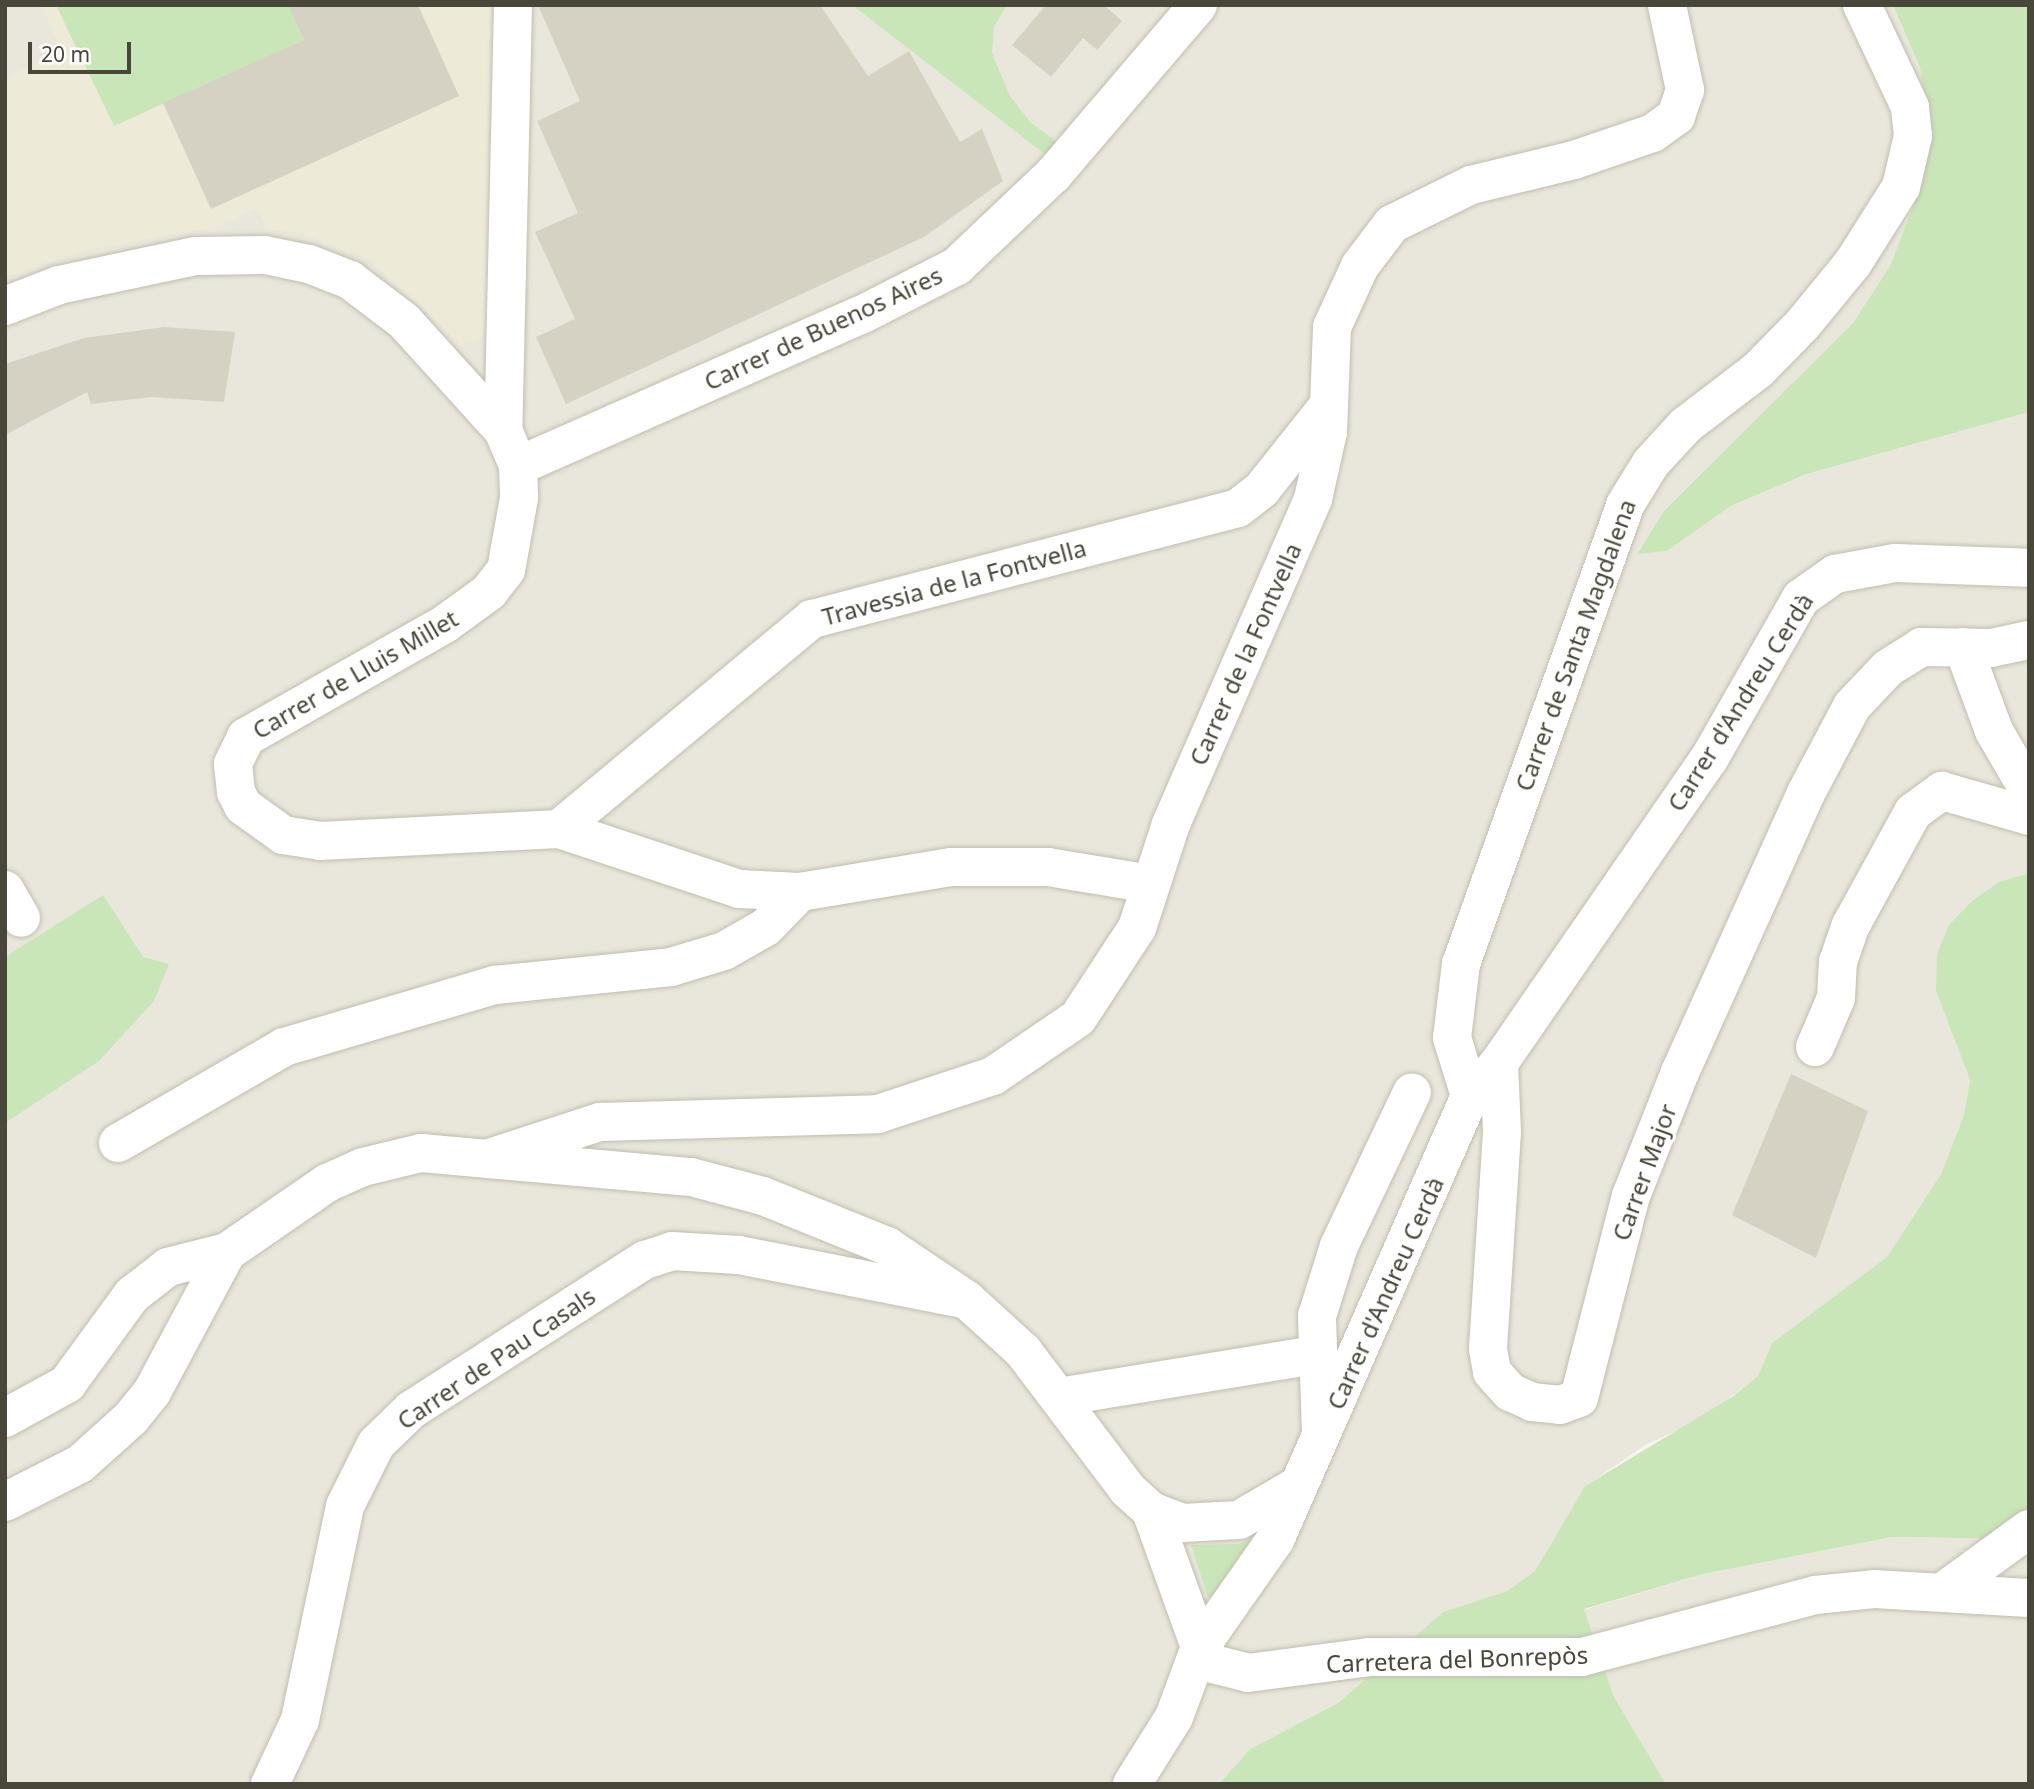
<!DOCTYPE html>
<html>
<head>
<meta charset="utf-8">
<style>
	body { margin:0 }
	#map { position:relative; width:2034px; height:1789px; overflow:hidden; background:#f5f4ed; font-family:"Noto Sans",sans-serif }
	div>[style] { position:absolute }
	.residential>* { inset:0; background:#e9e7db }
	.education>* { inset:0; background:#edebd8 }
	.green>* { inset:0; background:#c9e6b9 }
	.building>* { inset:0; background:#d6d2c3 }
	.roads { filter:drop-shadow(0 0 2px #c0beaf) drop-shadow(0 0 2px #c0beaf) }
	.minor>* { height:38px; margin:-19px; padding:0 19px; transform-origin:19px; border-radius:19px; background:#fff }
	span { translate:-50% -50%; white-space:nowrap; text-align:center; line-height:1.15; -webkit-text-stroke:6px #fff; paint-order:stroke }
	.street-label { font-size:24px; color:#49473a }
	.frame { position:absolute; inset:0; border:7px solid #49473a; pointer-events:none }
	.scale { position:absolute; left:28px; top:42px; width:103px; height:32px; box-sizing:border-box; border:4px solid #49473a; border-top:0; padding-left:9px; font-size:21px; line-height:24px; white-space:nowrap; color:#49473a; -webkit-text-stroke:5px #fff; paint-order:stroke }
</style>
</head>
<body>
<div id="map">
	<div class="residential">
		<div style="clip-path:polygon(5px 5px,1893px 5px,1920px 68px,1930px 136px,1923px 180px,1890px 266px,1853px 323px,1663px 512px,1637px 553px,1667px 551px,1731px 506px,1808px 474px,2029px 412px,2029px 873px,1999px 882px,1936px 991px,1970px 1080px,1964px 1115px,1941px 1174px,1887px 1257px,1772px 1343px,1758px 1376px,1705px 1417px,1645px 1445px,1585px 1486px,1535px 1571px,1507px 1591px,1443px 1612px,1338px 1703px,1250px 1749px,1219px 1784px,5px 1784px)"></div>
		<div style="clip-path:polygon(1892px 1537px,2029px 1539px,2029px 1784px,1666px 1784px,1614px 1697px,1584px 1610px,1703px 1574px)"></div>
	</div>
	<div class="education">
		<div style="clip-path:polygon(41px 5px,494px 5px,487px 327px,481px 338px,461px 345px,368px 259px,296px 232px,268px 229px,257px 208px,214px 227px,85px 250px,5px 277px,5px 78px,62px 52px)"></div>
	</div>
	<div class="green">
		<div style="clip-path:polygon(56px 5px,288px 5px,304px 40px,114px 126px)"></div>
		<div style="clip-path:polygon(852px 5px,1007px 5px,994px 27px,992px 53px,1010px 96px,1031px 123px,1056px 141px,1046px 155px)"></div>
		<div style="clip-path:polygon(1893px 5px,2029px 5px,2029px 412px,1807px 474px,1731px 506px,1667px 551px,1637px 554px,1663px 512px,1853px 323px,1890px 266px,1923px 180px,1930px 136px,1920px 68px)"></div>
		<div style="clip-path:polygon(2029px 873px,2029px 1539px,1892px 1537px,1703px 1574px,1584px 1609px,1614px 1697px,1666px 1784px,1219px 1784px,1250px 1749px,1338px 1703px,1443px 1612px,1507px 1591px,1535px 1571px,1585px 1486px,1732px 1397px,1758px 1376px,1772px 1343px,1887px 1257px,1941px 1174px,1964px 1115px,1970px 1080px,1936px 991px,1937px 954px,1949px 925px,1972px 901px,1999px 882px)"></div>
		<div style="clip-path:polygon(103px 895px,143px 957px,169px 964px,154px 1001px,99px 1061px,5px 1123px,5px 957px)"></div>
		<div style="clip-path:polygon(1257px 1537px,1213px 1597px,1208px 1597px,1191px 1545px,1239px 1544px)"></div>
	</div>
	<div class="building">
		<div style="clip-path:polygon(288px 5px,418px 5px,459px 96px,211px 209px,163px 103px,304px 40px)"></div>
		<div style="clip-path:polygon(538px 5px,820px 5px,868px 76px,909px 51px,960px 142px,982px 129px,1003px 181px,924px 237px,566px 404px,536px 337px,575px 319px,535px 232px,578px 213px,537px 121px,580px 101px)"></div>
		<div style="clip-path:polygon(1046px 5px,1104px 5px,1122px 21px,1097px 50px,1083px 38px,1051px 77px,1012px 45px)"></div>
		<div style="clip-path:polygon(164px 327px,235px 332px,224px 402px,152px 397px,91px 404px,87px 392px,5px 435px,5px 364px,84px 338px)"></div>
		<div style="clip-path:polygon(1791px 1074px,1868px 1111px,1816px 1258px,1732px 1215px)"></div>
	</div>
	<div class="roads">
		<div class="minor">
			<div style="left:513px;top:5px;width:425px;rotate:91.3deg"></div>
			<div style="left:503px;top:430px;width:39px;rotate:67deg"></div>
			<div style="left:518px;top:466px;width:32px;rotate:88deg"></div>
			<div style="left:519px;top:498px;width:73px;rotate:100.2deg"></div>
			<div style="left:506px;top:570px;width:28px;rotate:128deg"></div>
			<div style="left:489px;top:592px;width:54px;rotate:144deg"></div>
			<div style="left:445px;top:624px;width:229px;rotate:150.4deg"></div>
			<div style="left:246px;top:737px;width:30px;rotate:116deg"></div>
			<div style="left:233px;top:764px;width:28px;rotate:84deg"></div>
			<div style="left:236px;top:792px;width:16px;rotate:63deg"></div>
			<div style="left:243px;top:806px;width:49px;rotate:35.9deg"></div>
			<div style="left:283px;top:835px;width:37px;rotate:9deg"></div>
			<div style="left:320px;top:841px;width:239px;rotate:-2.9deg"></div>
			<div style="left:559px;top:829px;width:190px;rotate:18.4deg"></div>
			<div style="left:739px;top:889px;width:61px;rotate:2.8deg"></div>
			<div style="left:800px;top:892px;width:153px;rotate:-9.4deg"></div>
			<div style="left:951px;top:867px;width:97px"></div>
			<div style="left:1048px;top:867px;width:104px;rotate:9.4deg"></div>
			<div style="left:5px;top:306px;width:58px;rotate:-21.3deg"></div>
			<div style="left:59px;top:285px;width:140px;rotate:-12deg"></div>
			<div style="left:196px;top:256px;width:69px;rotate:-0.8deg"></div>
			<div style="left:265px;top:255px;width:45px;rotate:11.6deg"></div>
			<div style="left:309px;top:264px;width:44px;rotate:21.3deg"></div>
			<div style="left:350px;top:280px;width:68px;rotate:37.2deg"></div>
			<div style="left:404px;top:321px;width:147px;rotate:47.8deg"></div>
			<div style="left:518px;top:466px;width:375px;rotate:-23.8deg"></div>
			<div style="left:861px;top:315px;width:108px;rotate:-27deg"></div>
			<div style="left:957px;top:266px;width:132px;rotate:-43.5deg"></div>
			<div style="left:1053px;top:175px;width:223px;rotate:-49.5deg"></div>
			<div style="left:1963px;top:647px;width:90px;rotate:69.7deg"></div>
			<div style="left:1994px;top:731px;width:69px;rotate:59.7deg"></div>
			<div style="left:559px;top:829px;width:329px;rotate:-39.7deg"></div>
			<div style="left:812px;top:619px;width:440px;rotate:-14.6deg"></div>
			<div style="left:1238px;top:508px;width:31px;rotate:-38deg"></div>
			<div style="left:1262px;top:489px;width:106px;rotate:-51.5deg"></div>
			<div style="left:5px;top:890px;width:32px;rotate:60deg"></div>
			<div style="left:1815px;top:1047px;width:53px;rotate:-66.8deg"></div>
			<div style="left:1836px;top:998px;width:36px;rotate:-87deg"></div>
			<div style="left:1838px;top:962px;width:39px;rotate:-71deg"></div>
			<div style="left:1851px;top:925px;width:129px;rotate:-61.2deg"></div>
			<div style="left:1913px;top:812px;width:36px;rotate:-36deg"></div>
			<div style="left:1942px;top:791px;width:91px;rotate:16deg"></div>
			<div style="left:1499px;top:1063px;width:69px;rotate:87.5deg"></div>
			<div style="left:1502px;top:1132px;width:217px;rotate:93.7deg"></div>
			<div style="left:1488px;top:1349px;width:23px;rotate:80deg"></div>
			<div style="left:1492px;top:1372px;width:27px;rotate:48deg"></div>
			<div style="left:1510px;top:1392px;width:24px;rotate:24deg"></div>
			<div style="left:1532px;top:1402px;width:28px;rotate:6deg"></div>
			<div style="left:1560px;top:1405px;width:20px;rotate:-20deg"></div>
			<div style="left:1579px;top:1398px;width:209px;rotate:-75.6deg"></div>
			<div style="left:1631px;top:1196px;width:136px;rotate:-68.4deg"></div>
			<div style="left:1681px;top:1070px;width:304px;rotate:-65.7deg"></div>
			<div style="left:1806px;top:793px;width:98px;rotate:-62.1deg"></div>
			<div style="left:1852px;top:706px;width:52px;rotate:-46.5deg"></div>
			<div style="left:1888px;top:668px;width:39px;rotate:-32deg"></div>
			<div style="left:1921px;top:647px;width:70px;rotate:0.8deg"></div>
			<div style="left:1991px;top:648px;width:39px;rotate:-12deg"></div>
			<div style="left:1470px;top:1096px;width:61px;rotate:-107.2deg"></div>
			<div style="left:1452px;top:1038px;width:75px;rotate:-83.1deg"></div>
			<div style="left:1461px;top:964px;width:487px;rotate:-70.3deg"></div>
			<div style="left:1625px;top:505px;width:49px;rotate:-58.2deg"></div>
			<div style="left:1651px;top:463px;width:52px;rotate:-47.4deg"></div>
			<div style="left:1686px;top:425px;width:91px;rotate:-37.4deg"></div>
			<div style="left:1758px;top:370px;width:64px;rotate:-45.6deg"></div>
			<div style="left:1803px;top:324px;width:79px;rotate:-50.7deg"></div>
			<div style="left:1853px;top:263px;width:90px;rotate:-57.7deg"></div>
			<div style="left:1901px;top:187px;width:52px;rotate:-76.8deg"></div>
			<div style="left:1913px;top:136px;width:29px;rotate:-96deg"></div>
			<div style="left:1910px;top:107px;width:113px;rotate:-115.2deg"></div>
			<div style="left:118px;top:1143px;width:192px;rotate:-30deg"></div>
			<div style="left:284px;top:1047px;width:220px;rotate:-16.4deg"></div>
			<div style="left:495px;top:985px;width:177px;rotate:-5.8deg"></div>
			<div style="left:671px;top:967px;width:55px;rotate:-16.8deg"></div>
			<div style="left:724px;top:951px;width:48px;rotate:-29.7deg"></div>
			<div style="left:766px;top:927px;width:49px;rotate:-45.8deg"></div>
			<div style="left:492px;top:1157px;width:114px;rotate:-18deg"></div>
			<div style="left:600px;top:1122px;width:278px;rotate:-1.6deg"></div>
			<div style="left:878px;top:1114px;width:121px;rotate:-18.3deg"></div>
			<div style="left:993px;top:1076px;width:103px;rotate:-34.3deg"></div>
			<div style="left:1078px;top:1018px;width:108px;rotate:-56.8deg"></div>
			<div style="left:1137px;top:928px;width:109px;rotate:-71.9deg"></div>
			<div style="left:1171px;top:824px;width:355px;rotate:-66.4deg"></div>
			<div style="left:1313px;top:499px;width:69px;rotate:-77.4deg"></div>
			<div style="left:1328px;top:432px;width:105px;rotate:-87.8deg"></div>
			<div style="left:1332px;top:327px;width:67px;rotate:-65.3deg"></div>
			<div style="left:1360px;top:266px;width:53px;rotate:-52.7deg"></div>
			<div style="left:1392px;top:224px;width:88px;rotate:-26.3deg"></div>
			<div style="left:1471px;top:185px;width:106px;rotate:-13.6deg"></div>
			<div style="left:1574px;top:160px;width:83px;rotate:-18.9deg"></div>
			<div style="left:1653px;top:133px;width:29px;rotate:-36deg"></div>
			<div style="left:1676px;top:116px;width:28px;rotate:-71deg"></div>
			<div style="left:1685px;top:90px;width:87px;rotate:-102deg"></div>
			<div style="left:1059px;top:1397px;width:259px;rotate:-9.3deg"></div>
			<div style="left:5px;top:1418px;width:71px;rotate:-28.7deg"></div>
			<div style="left:67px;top:1384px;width:110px;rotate:-53.9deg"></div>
			<div style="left:132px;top:1295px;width:46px;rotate:-37.9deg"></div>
			<div style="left:168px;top:1267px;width:61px;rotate:-14.3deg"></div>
			<div style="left:1321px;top:1433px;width:117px;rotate:-92deg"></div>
			<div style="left:1317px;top:1316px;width:73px;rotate:-72.6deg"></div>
			<div style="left:1339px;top:1246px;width:170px;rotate:-64.6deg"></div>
			<div style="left:5px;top:1502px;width:84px;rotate:-26.9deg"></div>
			<div style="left:80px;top:1464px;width:69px;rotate:-42deg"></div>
			<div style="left:131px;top:1418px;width:33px;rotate:-51deg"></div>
			<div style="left:152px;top:1392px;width:159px;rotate:-61.8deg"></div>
			<div style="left:227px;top:1252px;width:121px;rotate:-34.6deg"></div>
			<div style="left:327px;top:1183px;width:39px;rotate:-24deg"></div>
			<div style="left:363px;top:1167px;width:60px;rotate:-13.6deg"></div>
			<div style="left:421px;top:1153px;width:271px;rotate:5.1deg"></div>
			<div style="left:691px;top:1177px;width:74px;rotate:14.8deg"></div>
			<div style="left:763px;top:1196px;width:134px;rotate:22deg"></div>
			<div style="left:887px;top:1246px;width:97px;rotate:34deg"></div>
			<div style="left:967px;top:1300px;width:76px;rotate:42.3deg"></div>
			<div style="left:1023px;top:1351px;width:174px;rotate:52.9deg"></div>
			<div style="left:1128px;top:1490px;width:31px;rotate:42deg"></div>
			<div style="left:1151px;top:1511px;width:33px;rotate:21deg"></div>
			<div style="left:1182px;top:1523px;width:57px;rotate:-3deg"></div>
			<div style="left:1239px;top:1520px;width:69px;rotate:-30.3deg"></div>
			<div style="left:1151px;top:1511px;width:145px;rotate:70.2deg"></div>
			<div style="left:1200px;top:1647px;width:21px;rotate:53deg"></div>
			<div style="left:1213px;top:1664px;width:36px;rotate:14deg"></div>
			<div style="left:1248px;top:1673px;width:122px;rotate:-7.5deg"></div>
			<div style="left:1369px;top:1657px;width:213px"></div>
			<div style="left:1582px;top:1657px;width:241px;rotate:-14.9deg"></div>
			<div style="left:1815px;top:1595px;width:59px;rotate:-5.8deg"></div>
			<div style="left:1874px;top:1589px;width:155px;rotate:3.3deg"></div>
			<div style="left:1944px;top:1591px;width:105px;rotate:-36.1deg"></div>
			<div style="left:270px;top:1784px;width:71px;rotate:-64.9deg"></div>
			<div style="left:300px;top:1720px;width:219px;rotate:-78.1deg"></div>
			<div style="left:345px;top:1506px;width:69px;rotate:-63.4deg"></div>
			<div style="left:376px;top:1444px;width:49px;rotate:-44.2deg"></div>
			<div style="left:411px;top:1410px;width:278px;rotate:-32.7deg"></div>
			<div style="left:645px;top:1260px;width:28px;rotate:-18deg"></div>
			<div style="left:672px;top:1251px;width:67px;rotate:3.4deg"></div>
			<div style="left:739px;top:1255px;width:228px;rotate:11.1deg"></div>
			<div style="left:1132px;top:1784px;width:79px;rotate:-57.9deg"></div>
			<div style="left:1174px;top:1717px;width:75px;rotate:-69.6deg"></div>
			<div style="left:1200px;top:1647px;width:131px;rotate:-55deg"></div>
			<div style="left:1275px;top:1540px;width:485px;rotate:-66.3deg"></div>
			<div style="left:1470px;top:1096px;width:44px;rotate:-48.7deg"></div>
			<div style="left:1499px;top:1063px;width:369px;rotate:-55.4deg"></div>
			<div style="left:1709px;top:759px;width:185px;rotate:-60.3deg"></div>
			<div style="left:1801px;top:598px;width:42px;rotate:-35.2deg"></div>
			<div style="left:1835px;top:574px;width:61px;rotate:-10.4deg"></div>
			<div style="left:1895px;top:563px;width:134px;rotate:2.1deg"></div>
		</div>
	</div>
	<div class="street-label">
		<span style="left:823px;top:328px;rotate:-25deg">Carrer de Buenos Aires</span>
		<span style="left:954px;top:582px;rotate:-15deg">Travessia de la Fontvella</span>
		<span style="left:1575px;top:645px;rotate:-70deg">Carrer de Santa Magdalena</span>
		<span style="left:1245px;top:654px;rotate:-66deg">Carrer de la Fontvella</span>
		<span style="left:355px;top:674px;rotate:-30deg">Carrer de Lluis Millet</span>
		<span style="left:1740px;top:702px;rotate:-58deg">Carrer d'Andreu Cerdà</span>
		<span style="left:1644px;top:1172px;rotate:-70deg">Carrer Major</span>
		<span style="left:1385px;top:1293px;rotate:-66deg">Carrer d'Andreu Cerdà</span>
		<span style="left:496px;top:1358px;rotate:-34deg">Carrer de Pau Casals</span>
		<span style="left:1457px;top:1659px;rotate:-2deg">Carretera del Bonrepòs</span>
	</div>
	<div class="frame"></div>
	<div class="scale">20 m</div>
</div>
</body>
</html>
